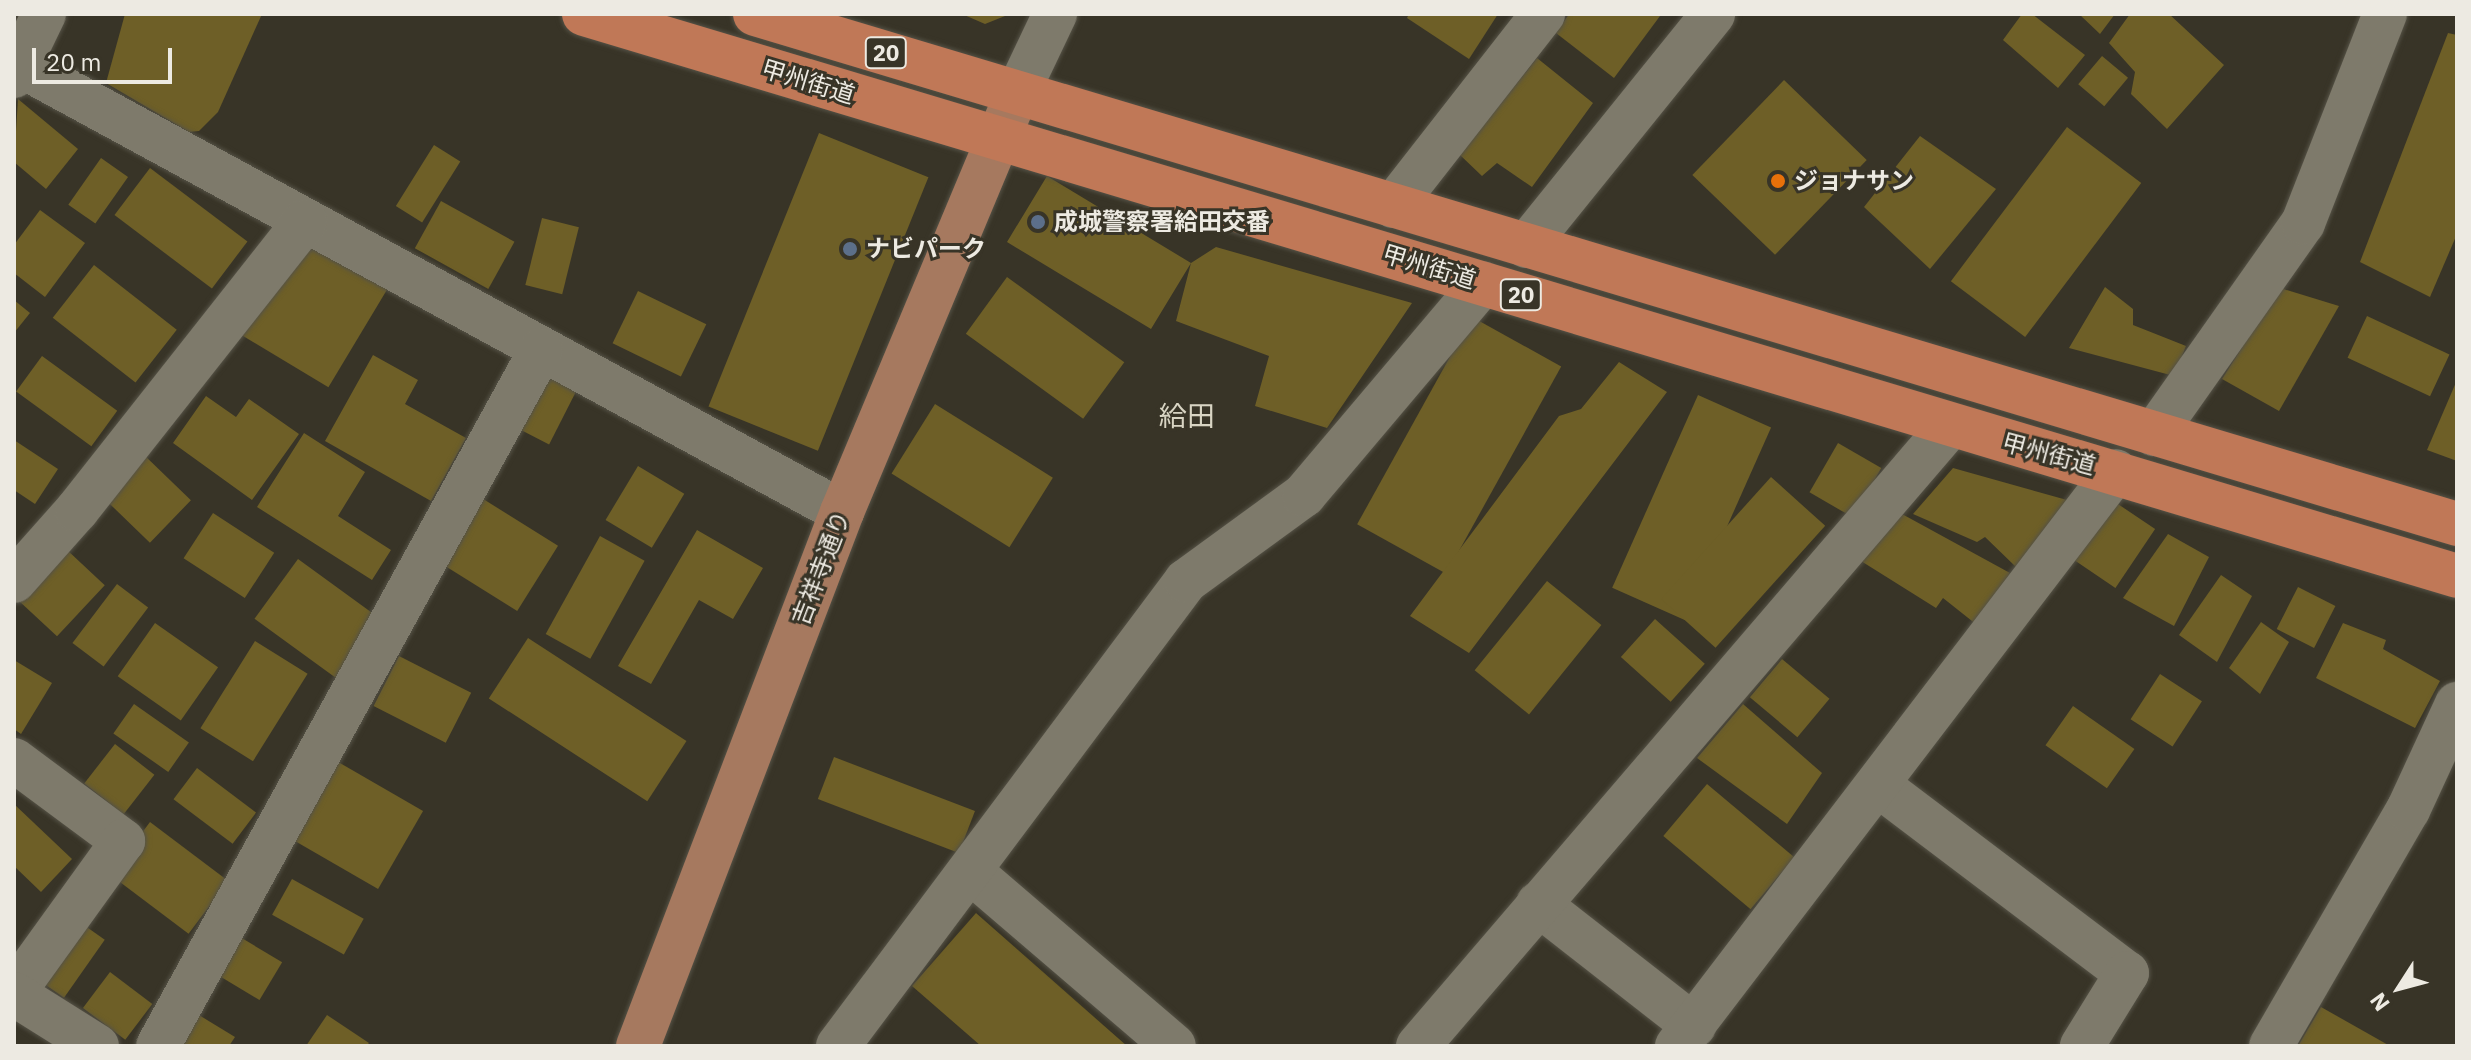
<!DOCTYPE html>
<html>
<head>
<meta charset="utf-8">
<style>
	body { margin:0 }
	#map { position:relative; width:2471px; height:1060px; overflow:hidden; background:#383427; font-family:"IBM Plex Sans","Noto Sans JP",sans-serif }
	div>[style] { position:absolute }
	.building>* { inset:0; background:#6e5f27; transform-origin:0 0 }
	.roads { filter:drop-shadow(0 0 2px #555246) drop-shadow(0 0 2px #555246) }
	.minor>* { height:44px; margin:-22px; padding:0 22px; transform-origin:22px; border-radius:22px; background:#7e7a6b }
	.major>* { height:44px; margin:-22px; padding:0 22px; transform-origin:22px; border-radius:22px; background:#a6795f }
	.highway>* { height:44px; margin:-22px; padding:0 22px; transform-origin:22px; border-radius:22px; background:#c07857 }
	.dots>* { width:22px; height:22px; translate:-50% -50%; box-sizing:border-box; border:4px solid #383427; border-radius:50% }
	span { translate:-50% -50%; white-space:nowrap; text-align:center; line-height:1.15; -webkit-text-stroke:6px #383427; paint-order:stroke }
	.shield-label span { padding:2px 6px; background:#383427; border:2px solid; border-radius:6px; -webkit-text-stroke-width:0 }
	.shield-label { font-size:22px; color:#edeae2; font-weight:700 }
	.street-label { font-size:24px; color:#edeae2 }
	.poi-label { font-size:24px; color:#edeae2; font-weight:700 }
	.left { translate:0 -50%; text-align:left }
	.quarter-label { font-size:28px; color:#d8d4c3 }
	.frame { position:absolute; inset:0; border:16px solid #edeae2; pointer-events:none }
	.north { position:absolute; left:2359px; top:948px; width:80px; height:80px; -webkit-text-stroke:6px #383427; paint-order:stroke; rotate:234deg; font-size:22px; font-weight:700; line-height:32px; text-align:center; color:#edeae2 }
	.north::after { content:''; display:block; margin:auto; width:28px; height:36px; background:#edeae2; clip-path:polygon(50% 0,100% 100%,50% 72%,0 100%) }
	.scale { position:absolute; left:32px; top:48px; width:140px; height:36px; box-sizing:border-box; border:4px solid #edeae2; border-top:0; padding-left:10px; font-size:24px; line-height:28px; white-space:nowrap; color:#edeae2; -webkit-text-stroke:6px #383427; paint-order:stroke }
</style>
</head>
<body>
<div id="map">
	<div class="building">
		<div style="clip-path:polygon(125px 14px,262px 14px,218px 112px,199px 131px,189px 132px,106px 83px)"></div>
		<div style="clip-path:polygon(962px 14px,1010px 14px,985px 24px)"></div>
		<div style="clip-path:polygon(1409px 14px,1498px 14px,1469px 59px,1407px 18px)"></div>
		<div style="clip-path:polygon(1569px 14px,1657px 14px,1660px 16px,1614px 78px,1556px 33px)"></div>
		<div style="clip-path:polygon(2022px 14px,2032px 14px,2085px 55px,2058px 88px,2003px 40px)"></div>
		<div style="clip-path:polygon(2079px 14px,2115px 14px,2100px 34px)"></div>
		<div style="clip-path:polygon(2130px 14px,2169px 14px,2224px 65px,2167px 129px,2131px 94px,2135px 72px,2109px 43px)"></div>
		<div style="clip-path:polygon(2448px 33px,2457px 35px,2457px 234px,2430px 297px,2360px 262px)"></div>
		<div style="left:2102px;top:56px;width:34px;height:37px;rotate:40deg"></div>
		<div style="clip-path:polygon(1537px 58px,1593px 103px,1532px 187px,1497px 163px,1482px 176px,1460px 155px)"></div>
		<div style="left:1784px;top:80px;width:115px;height:132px;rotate:44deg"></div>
		<div style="clip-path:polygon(18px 99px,78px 149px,46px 189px,14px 162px)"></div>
		<div style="left:2067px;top:127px;width:93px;height:193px;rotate:37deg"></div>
		<div style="left:819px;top:133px;width:118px;height:295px;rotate:22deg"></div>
		<div style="clip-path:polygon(1920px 136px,1996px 189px,1930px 269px,1864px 207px)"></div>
		<div style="left:434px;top:145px;width:31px;height:72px;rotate:32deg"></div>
		<div style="left:101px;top:158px;width:33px;height:57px;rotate:35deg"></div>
		<div style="left:150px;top:168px;width:122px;height:59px;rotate:37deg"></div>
		<div style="clip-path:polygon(1047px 176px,1191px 263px,1216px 247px,1412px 303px,1327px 428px,1255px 406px,1269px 356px,1176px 321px,1191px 263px,1151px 329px,1007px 242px)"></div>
		<div style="left:441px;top:201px;width:84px;height:54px;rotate:29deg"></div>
		<div style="clip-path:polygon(40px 210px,85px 243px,45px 297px,14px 273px,14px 245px)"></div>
		<div style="left:542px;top:218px;width:38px;height:69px;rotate:14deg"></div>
		<div style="left:305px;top:232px;width:100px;height:121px;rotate:31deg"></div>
		<div style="left:94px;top:265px;width:105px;height:67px;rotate:38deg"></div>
		<div style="left:1007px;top:277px;width:145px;height:70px;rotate:36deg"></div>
		<div style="clip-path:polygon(2105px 287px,2133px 309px,2133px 325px,2186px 346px,2174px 376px,2069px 348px)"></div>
		<div style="clip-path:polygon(2280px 288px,2339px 306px,2279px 411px,2222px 379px)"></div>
		<div style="left:638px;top:291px;width:76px;height:58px;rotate:26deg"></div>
		<div style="clip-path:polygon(14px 300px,30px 313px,14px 333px)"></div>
		<div style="left:2367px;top:316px;width:91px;height:46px;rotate:25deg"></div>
		<div style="left:1472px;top:317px;width:102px;height:237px;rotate:29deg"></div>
		<div style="clip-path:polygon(373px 355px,418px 380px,405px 404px,466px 438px,431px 501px,325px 441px)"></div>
		<div style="left:42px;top:356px;width:93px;height:44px;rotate:36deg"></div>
		<div style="clip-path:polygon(1619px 362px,1667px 392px,1469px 653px,1410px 616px,1559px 416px,1581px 409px)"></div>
		<div style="left:547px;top:367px;width:37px;height:68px;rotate:27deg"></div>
		<div style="clip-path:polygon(2457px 380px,2457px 461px,2427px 450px)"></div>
		<div style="left:1698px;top:395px;width:80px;height:211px;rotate:24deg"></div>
		<div style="clip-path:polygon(206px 396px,236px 417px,249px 399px,299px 434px,252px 500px,173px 443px)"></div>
		<div style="left:935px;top:404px;width:139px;height:82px;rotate:32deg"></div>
		<div style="clip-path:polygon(304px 433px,365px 472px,338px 516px,391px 550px,372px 580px,257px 507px)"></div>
		<div style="clip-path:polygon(14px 440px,58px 469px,35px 504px,14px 490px)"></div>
		<div style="left:1838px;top:443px;width:50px;height:57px;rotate:30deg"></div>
		<div style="left:142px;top:453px;width:68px;height:59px;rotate:44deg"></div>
		<div style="left:638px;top:466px;width:54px;height:63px;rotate:31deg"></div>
		<div style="clip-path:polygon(1953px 468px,2067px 500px,2016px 567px,1985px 537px,1977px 542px,1913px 514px)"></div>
		<div style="left:1771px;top:477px;width:73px;height:164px;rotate:42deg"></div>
		<div style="left:480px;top:497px;width:92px;height:77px;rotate:32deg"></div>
		<div style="left:2112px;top:500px;width:52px;height:71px;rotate:34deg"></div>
		<div style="left:213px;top:513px;width:73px;height:54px;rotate:33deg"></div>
		<div style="clip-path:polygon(1902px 514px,2010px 573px,1977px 625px,1943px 598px,1936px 608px,1861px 561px)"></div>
		<div style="clip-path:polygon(697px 530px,763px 568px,733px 619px,699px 600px,651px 684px,618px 666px)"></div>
		<div style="clip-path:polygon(2168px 534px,2209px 557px,2174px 626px,2123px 598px)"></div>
		<div style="left:600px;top:536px;width:51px;height:112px;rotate:29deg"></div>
		<div style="left:66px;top:549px;width:53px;height:70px;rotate:43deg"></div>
		<div style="left:298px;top:559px;width:102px;height:74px;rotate:36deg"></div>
		<div style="clip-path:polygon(2221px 575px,2252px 596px,2217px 662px,2179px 635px)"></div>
		<div style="left:1547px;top:581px;width:70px;height:115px;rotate:39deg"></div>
		<div style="left:117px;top:584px;width:39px;height:74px;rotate:37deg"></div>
		<div style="left:2298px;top:587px;width:42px;height:47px;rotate:27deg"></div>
		<div style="left:1655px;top:619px;width:67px;height:51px;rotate:42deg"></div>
		<div style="clip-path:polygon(2261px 622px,2289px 642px,2260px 694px,2229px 668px)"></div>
		<div style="left:155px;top:623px;width:77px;height:65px;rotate:35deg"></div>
		<div style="clip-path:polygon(2343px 623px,2386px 640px,2383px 649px,2440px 681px,2415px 728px,2316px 678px)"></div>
		<div style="left:528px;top:638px;width:189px;height:72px;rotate:33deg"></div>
		<div style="left:255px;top:641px;width:62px;height:103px;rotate:32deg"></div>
		<div style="left:399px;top:656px;width:81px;height:56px;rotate:27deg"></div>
		<div style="left:1782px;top:659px;width:62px;height:50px;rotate:40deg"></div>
		<div style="clip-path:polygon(14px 660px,52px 683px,21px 734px,14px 729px)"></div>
		<div style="left:2160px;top:674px;width:50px;height:54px;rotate:33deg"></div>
		<div style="left:134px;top:704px;width:67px;height:36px;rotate:35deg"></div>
		<div style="clip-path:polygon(1743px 704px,1822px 773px,1787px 824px,1697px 758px)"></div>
		<div style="left:2073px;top:706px;width:75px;height:48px;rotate:35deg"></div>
		<div style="left:115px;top:744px;width:50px;height:50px;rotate:38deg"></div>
		<div style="left:834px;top:757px;width:151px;height:45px;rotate:21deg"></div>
		<div style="left:333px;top:759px;width:104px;height:90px;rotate:30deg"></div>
		<div style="left:197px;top:768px;width:74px;height:39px;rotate:37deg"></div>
		<div style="left:1707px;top:784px;width:114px;height:68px;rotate:40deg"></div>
		<div style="clip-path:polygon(14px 804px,72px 859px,41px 892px,14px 866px)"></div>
		<div style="left:150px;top:822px;width:98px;height:66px;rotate:37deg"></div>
		<div style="left:292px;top:879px;width:82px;height:41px;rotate:29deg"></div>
		<div style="clip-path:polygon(976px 913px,1127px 1046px,981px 1046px,912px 986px)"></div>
		<div style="left:81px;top:923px;width:29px;height:71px;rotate:35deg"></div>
		<div style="left:235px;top:934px;width:55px;height:44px;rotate:31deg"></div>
		<div style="left:110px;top:972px;width:53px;height:45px;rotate:37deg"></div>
		<div style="clip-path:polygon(2321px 1007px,2390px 1046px,2298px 1046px)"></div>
		<div style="clip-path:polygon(189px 1009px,235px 1037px,229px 1046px,166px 1046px)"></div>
		<div style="clip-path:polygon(327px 1015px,369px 1043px,366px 1046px,306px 1046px)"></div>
	</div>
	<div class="roads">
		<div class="minor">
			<div style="left:14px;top:62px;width:942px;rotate:28.52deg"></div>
			<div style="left:14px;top:76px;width:69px;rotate:-64.2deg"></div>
			<div style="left:1017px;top:94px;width:89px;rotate:-64.6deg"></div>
			<div style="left:1393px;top:206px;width:244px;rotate:-52deg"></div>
			<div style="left:1526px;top:246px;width:298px;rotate:-51.1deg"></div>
			<div style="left:2154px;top:434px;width:258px;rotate:-54.8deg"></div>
			<div style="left:2303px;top:223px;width:225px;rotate:-68.6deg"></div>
			<div style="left:14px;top:581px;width:95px;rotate:-48.4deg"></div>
			<div style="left:77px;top:510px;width:368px;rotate:-51.7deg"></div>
			<div style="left:14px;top:760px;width:136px;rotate:36.6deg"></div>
			<div style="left:123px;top:841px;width:186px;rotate:125.8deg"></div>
			<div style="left:1878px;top:785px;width:312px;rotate:37.1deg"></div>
			<div style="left:2127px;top:973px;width:86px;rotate:121.7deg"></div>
			<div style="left:971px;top:872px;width:267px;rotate:40.6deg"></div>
			<div style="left:1538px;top:904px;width:198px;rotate:38deg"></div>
			<div style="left:14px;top:994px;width:98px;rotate:32.1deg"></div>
			<div style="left:158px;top:1046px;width:794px;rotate:-61.18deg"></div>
			<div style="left:838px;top:1046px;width:581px;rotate:-53.19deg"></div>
			<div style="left:1186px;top:581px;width:146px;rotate:-36.1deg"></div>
			<div style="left:1304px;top:495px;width:277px;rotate:-49.8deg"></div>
			<div style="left:1418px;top:1046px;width:816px;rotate:-49.38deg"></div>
			<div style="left:1677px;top:1046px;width:723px;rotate:-52.64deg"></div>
			<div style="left:2271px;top:1046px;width:273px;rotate:-59.9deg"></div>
			<div style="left:2408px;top:810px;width:117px;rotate:-65.2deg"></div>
		</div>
		<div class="major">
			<div style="left:638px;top:1046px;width:572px;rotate:-69.09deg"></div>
			<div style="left:842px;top:512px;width:453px;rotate:-67.3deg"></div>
		</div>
		<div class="highway">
			<div style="left:584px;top:14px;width:1955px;rotate:16.7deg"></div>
			<div style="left:755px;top:14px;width:1777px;rotate:16.68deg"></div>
		</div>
	</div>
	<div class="dots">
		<div style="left:1778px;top:181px;background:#e8710a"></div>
		<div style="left:1038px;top:222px;background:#5c6f8a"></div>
		<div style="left:850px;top:249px;background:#5c6f8a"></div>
	</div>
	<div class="shield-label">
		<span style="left:886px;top:53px">20</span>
		<span style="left:1521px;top:295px">20</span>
	</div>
	<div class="street-label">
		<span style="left:808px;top:82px;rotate:17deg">甲州街道</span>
		<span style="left:1429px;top:267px;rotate:17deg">甲州街道</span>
		<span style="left:2049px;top:454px;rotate:15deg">甲州街道</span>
		<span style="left:821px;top:568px;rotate:-69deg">吉祥寺通り</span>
	</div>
	<div class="poi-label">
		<span class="left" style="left:1794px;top:181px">ジョナサン</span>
		<span class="left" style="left:1054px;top:222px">成城警察署給田交番</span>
		<span class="left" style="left:866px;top:249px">ナビパーク</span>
	</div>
	<div class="quarter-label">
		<span style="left:1187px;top:416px">給田</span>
	</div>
	<div class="frame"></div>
	<div class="north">N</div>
	<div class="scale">20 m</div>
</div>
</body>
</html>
